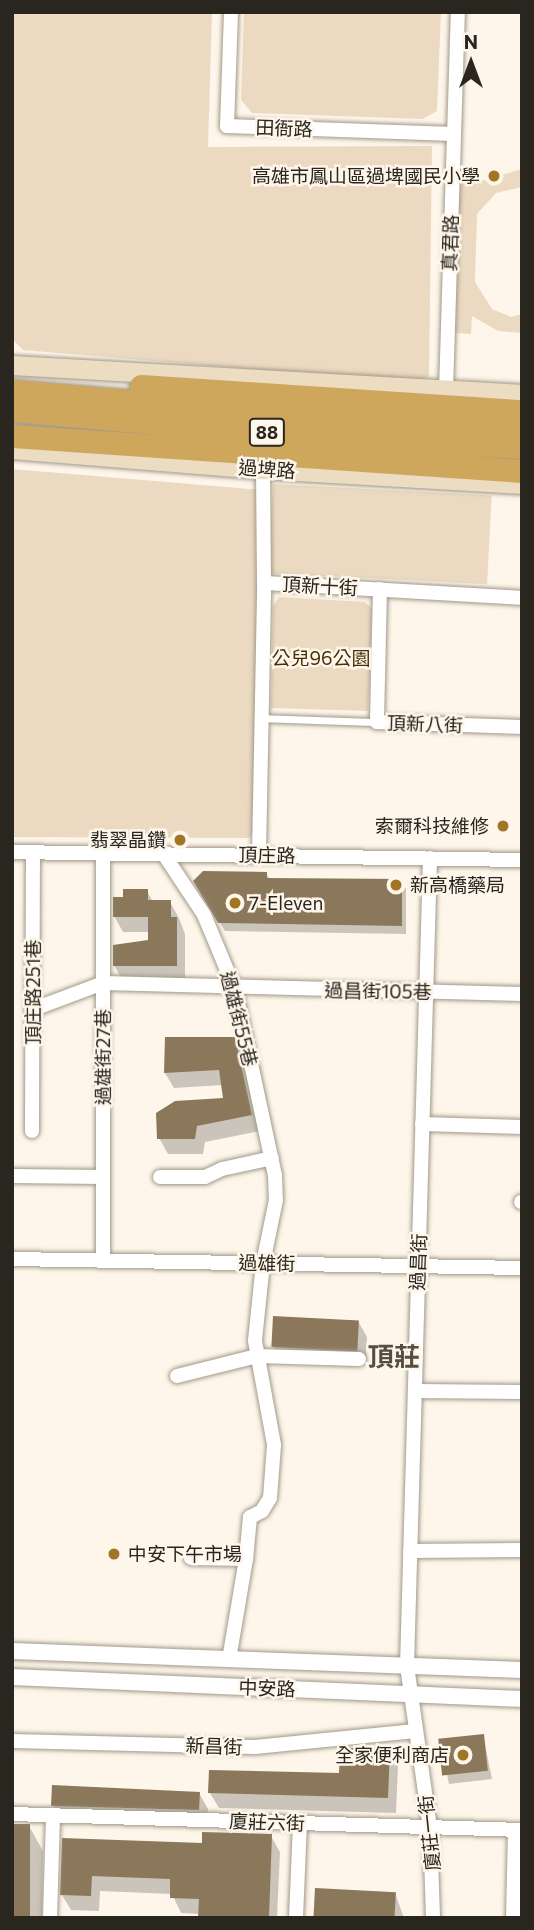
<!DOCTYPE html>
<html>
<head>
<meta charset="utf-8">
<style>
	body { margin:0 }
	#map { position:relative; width:534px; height:1930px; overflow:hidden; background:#fef6ea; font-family:Commissioner,"Noto Sans TC",sans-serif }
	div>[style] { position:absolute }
	.green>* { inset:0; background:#ebdac1; transform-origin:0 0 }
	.shadow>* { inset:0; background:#0003 }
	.building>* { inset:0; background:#8b785a; transform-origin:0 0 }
	.roads { filter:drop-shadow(0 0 2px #a2988a) drop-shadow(0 0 2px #a2988a) }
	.service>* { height:7px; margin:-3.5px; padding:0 3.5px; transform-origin:3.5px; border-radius:3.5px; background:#fff }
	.minor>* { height:14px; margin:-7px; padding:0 7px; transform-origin:7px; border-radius:7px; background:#fff }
	.tertiary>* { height:16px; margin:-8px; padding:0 8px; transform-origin:8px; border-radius:8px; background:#fff }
	.secondary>* { height:19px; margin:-9.5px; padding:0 9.5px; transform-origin:9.5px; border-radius:9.5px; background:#ecddc2 }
	.trunk>* { height:23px; margin:-11.5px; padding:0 11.5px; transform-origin:11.5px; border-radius:11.5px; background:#cea65c }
	.dots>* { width:19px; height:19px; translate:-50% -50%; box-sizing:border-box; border:4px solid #fef6ea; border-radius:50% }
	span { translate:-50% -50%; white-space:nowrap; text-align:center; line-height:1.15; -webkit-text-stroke:5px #fef6ea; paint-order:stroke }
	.shield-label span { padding:2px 5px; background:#fef6ea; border:2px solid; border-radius:5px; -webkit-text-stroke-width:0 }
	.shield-label { font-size:18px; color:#29251f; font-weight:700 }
	.street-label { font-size:19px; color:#29251f }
	.poi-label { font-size:19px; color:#29251f }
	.right { translate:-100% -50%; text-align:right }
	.left { translate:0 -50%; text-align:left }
	.park-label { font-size:19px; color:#463006 }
	.district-label { font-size:26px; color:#564e41; font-weight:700 }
	.frame { position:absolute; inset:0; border:14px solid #29251f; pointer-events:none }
	.north { position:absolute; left:436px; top:28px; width:70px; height:70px; -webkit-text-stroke:5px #fef6ea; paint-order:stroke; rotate:0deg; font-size:19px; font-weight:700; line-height:28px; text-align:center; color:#29251f }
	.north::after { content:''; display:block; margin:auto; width:24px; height:32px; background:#29251f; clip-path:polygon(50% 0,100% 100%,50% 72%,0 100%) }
</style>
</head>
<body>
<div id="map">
	<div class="green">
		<div style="clip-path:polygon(12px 12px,212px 12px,208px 147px,432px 146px,429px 376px,418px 383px,23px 350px,12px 339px)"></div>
		<div style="clip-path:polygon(244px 12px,441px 12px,437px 111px,423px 119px,252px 113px,241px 100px)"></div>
		<div style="clip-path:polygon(460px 169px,477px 169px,478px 182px,522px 169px,522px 187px,496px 193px,477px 214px,475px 282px,492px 309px,511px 317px,522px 314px,522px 333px,498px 331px,472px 316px,471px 334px,455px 333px)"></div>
		<div style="clip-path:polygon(12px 469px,261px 490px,257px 827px,249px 838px,12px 837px)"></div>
		<div style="left:273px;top:484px;width:219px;height:89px;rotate:3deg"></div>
		<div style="clip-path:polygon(279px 597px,365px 602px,372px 609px,368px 711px,271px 708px,273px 606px)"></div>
	</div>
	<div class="shadow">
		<div style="clip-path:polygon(266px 873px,270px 880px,401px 881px,406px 889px,406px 934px,225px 931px,195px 881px)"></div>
		<div style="clip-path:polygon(147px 891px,153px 902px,170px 902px,179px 918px,185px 934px,185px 981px,123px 981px,114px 965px,150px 942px,150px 932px,123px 932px,114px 916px,125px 898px)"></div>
		<div style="clip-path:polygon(234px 1039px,244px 1054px,260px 1131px,205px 1142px,203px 1154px,168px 1154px,159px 1138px,225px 1100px,223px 1085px,174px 1088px,165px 1073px)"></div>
		<div style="clip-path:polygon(358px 1321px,367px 1337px,366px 1364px,282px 1362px,273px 1346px)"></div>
		<div style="clip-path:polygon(483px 1735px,492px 1779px,449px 1784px,440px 1740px)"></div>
		<div style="clip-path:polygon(389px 1750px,398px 1766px,396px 1813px,219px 1808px,210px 1793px,340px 1775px)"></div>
		<div style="clip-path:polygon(199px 1793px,208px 1809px,207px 1825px,62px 1821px,53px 1805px)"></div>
		<div style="clip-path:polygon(29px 1826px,43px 1851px,42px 1918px,12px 1918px)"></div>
		<div style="clip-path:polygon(271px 1836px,280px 1852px,277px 1918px,181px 1913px,172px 1894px,100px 1891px,99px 1911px,71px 1910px,62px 1895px,64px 1840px,203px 1844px)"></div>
		<div style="clip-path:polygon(395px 1893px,404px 1918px,316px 1918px)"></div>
	</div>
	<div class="building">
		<div style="clip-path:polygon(203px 871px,267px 872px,267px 878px,402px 879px,402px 926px,218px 923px,193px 881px)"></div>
		<div style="clip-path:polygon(123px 889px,148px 889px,148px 900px,171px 900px,171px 917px,177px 917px,177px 966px,113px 966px,113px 945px,148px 940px,148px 917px,113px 917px,113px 897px,123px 897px)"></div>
		<div style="clip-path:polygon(165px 1037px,235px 1037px,252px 1115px,197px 1126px,195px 1139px,157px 1139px,156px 1113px,175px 1101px,223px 1098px,219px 1070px,164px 1073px)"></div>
		<div style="left:273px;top:1316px;width:86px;height:31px;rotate:3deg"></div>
		<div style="left:484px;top:1734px;width:37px;height:46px;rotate:84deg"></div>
		<div style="clip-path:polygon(340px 1748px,390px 1748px,388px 1798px,208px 1793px,209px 1770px,339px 1773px)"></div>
		<div style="clip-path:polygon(52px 1785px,200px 1792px,199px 1810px,51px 1806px)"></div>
		<div style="left:12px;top:1824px;width:18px;height:94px"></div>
		<div style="clip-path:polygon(202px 1832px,272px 1834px,269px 1918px,198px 1918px,199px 1899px,170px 1898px,170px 1879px,92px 1876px,91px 1896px,60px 1895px,62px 1838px,202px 1843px)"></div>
		<div style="left:315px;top:1888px;width:81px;height:30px;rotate:3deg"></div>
	</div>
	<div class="roads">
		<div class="service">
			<div style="left:262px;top:718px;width:115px;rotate:2deg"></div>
		</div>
		<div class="minor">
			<div style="left:231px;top:12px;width:114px;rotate:92deg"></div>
			<div style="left:227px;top:126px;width:227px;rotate:2deg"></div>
			<div style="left:446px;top:390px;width:378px;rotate:-88.2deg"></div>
			<div style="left:263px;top:469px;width:114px;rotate:89.5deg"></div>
			<div style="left:380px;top:589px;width:133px;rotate:91.3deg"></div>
			<div style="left:377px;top:722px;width:145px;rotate:2deg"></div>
			<div style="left:12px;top:852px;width:510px;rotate:0.9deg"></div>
			<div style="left:103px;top:853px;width:407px;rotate:90deg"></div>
			<div style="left:163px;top:853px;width:74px;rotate:56.5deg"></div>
			<div style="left:204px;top:915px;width:80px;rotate:67.3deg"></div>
			<div style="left:235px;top:989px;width:190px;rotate:77.9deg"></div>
			<div style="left:275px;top:1175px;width:25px;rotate:88deg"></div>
			<div style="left:276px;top:1200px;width:64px;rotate:101.7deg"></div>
			<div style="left:263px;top:1263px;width:78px;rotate:95.9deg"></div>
			<div style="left:255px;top:1341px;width:106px;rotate:79.6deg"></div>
			<div style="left:274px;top:1445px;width:53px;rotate:94.3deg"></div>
			<div style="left:270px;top:1498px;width:15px;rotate:122deg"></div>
			<div style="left:262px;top:1511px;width:13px;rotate:153deg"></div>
			<div style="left:250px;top:1517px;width:42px;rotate:95.4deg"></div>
			<div style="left:259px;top:855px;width:272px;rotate:-88.9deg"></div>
			<div style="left:264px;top:583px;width:258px;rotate:3.3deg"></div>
			<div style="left:430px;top:858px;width:808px;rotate:91.63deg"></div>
			<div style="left:407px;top:1666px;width:163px;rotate:81.9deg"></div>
			<div style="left:430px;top:1827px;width:91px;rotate:88.1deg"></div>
			<div style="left:34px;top:1009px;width:74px;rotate:-20.6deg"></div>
			<div style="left:103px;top:983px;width:419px;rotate:1.5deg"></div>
			<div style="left:422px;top:1124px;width:100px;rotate:1.7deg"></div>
			<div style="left:32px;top:1131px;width:278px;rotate:-89.8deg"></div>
			<div style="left:12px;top:1176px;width:91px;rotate:0.6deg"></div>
			<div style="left:160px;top:1177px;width:45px"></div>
			<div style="left:205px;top:1177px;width:19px;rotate:-25deg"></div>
			<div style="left:222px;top:1169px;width:51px;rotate:-12.4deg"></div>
			<div style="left:521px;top:1202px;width:1px"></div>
			<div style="left:12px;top:1259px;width:510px;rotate:1.01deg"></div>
			<div style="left:177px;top:1376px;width:82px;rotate:-14deg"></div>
			<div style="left:257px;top:1356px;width:102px;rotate:1.7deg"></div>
			<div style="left:415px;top:1391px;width:107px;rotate:0.5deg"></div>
			<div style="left:410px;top:1551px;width:112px;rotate:-0.5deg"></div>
			<div style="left:191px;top:1558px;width:55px;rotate:1deg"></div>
			<div style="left:246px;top:1559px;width:101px;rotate:99.6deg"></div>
			<div style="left:12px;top:1741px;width:243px;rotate:1.4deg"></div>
			<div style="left:255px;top:1747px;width:161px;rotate:-5.7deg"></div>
			<div style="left:12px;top:1814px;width:510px;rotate:1.8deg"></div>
			<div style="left:50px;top:1918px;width:103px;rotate:-88.3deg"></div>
			<div style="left:296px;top:1918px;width:95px;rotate:-87.6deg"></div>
			<div style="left:513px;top:1918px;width:88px;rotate:-88.7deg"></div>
		</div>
		<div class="tertiary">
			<div style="left:12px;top:1651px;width:510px;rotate:2.13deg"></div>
			<div style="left:12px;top:1677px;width:510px;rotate:2.47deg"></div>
		</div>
		<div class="secondary">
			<div style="left:12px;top:365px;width:511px;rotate:3.25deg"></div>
			<div style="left:12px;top:449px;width:252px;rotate:4.6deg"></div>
			<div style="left:263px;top:469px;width:259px;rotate:3.3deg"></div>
		</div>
		<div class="trunk">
			<div style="left:141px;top:386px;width:382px;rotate:3.8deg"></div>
			<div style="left:12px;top:391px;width:329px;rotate:4.9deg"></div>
			<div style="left:340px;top:419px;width:182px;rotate:2.5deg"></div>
			<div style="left:12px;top:410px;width:328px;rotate:5.1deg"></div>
			<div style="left:339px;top:439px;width:183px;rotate:2.5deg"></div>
			<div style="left:12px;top:436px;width:511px;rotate:3.93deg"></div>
		</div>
	</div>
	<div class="dots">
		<div style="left:494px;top:176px;background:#a07525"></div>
		<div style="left:503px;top:826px;background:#a07525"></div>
		<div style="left:180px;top:840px;background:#a07525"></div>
		<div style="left:396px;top:885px;background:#a07525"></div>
		<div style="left:235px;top:903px;background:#a07525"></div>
		<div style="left:114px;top:1554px;background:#a07525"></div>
		<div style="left:463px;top:1755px;background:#a07525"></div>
	</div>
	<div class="shield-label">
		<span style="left:267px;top:432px">88</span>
	</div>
	<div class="street-label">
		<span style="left:284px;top:128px;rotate:2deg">田衙路</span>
		<span style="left:450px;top:243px;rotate:-88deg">真君路</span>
		<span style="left:267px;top:469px;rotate:4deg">過埤路</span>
		<span style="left:320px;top:586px;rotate:3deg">頂新十街</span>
		<span style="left:425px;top:724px;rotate:2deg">頂新八街</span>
		<span style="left:267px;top:855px;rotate:1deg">頂庄路</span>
		<span style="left:378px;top:991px;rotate:1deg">過昌街105巷</span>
		<span style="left:33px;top:992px;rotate:-90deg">頂庄路251巷</span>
		<span style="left:239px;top:1019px;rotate:76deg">過雄街55巷</span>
		<span style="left:103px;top:1057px;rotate:-90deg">過雄街27巷</span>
		<span style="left:418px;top:1262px;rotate:-88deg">過昌街</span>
		<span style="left:267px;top:1263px;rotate:1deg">過雄街</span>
		<span style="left:267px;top:1688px;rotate:2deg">中安路</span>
		<span style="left:214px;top:1746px;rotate:2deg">新昌街</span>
		<span style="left:267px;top:1822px;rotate:2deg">廈莊六街</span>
		<span style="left:429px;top:1833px;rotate:-96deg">廈莊一街</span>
	</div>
	<div class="poi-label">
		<span class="right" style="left:480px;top:176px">高雄市鳳山區過埤國民小學</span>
		<span class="right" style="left:489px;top:826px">索爾科技維修</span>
		<span class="right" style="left:166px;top:840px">翡翠晶鑽</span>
		<span class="left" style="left:410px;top:885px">新高橋藥局</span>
		<span class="left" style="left:249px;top:903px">7-Eleven</span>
		<span class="left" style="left:128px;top:1554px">中安下午市場</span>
		<span class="right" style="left:449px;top:1755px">全家便利商店</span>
	</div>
	<div class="park-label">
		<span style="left:321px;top:658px">公兒96公園</span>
	</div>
	<div class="district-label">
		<span style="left:394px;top:1356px">頂莊</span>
	</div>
	<div class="frame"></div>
	<div class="north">N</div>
</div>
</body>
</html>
